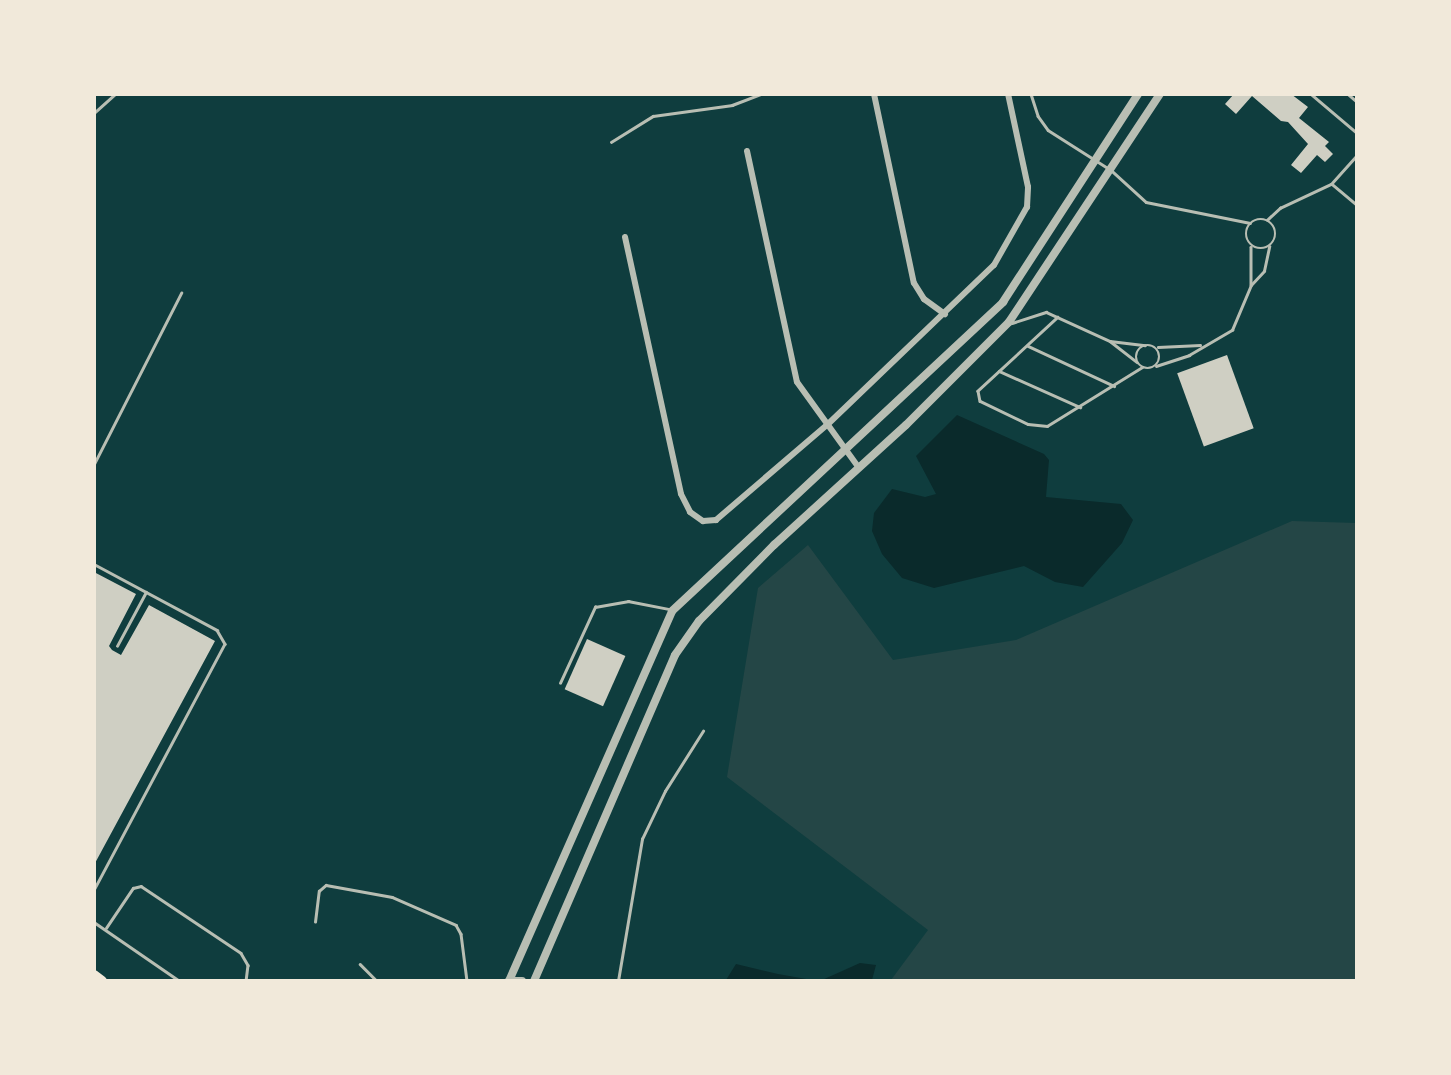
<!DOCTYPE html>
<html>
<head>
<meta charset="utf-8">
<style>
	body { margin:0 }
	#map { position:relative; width:1451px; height:1075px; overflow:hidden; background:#0f3d3e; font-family:Roboto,sans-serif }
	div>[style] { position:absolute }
	.green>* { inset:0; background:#244646 }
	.water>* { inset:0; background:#0a2a2b }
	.building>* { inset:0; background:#cfcfc3; transform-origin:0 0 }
	.service>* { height:2.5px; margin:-1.25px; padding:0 1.25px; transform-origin:1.25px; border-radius:1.25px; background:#b8beb3 }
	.service>.ring { margin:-1.25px; padding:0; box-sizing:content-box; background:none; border:2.5px solid #b8beb3; border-radius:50% }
	.minor>* { height:6px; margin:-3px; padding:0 3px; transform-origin:3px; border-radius:3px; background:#b8beb3 }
	.tertiary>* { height:8px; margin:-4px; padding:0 4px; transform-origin:4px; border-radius:4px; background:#b8beb3 }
	.trunk>* { height:10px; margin:-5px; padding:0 5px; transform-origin:5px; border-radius:5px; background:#f1e9da }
	span { translate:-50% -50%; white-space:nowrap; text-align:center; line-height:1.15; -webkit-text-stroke:7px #f1e9da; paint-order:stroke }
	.frame { position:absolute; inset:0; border:96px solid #f1e9da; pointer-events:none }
</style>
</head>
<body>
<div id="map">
	<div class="green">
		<div style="clip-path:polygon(1292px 521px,1356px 523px,1356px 980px,891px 980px,928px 930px,727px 777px,758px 588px,808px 545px,893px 660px,1016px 640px)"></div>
	</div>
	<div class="water">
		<div style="clip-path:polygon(957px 415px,1044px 454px,1049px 460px,1046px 497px,1121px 504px,1133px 520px,1122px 543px,1083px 587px,1055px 582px,1024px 566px,934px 588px,902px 578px,882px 554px,872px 531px,874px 513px,892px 489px,925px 497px,936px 494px,916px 456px)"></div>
		<div style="clip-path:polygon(860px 963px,876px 965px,872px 980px,822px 980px)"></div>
		<div style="clip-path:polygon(736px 964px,778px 974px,812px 980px,726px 980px)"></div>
	</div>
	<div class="building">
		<div style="clip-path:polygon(1234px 94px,1291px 94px,1308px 107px,1299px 118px,1329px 142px,1325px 146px,1333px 154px,1325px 162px,1317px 155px,1301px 173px,1291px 165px,1308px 144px,1288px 122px,1281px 121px,1252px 96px,1236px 114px,1225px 104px)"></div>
		<div style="left:1227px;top:355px;width:78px;height:53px;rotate:70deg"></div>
		<div style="clip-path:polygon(94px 572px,136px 594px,109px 646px,112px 650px,121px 655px,149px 605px,215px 641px,94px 865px)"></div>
		<div style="left:587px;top:639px;width:42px;height:55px;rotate:24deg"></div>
	</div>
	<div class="service">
		<div style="left:1031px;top:94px;width:23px;rotate:72deg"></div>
		<div style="left:1038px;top:116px;width:17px;rotate:54deg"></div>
		<div style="left:1048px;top:130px;width:75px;rotate:32.4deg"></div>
		<div style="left:1111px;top:170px;width:47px;rotate:42.4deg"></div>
		<div style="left:1146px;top:202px;width:106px;rotate:11.4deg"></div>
		<div style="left:1311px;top:94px;width:59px;rotate:40.2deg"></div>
		<div style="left:1348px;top:94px;width:11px;rotate:41deg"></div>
		<div style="left:94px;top:113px;width:28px;rotate:-42deg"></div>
		<div style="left:611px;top:142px;width:49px;rotate:-31.8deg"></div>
		<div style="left:653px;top:116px;width:80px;rotate:-7.9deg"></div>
		<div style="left:732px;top:105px;width:30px;rotate:-21deg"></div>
		<div style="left:1332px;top:184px;width:31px;rotate:40deg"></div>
		<div class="ring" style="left:1246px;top:219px;width:27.5px;height:27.5px"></div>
		<div style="left:1267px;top:220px;width:18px;rotate:-43deg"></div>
		<div style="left:1280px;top:208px;width:56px;rotate:-25.2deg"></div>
		<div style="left:1331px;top:184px;width:38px;rotate:-48deg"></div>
		<div style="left:1251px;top:247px;width:38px;rotate:90deg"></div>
		<div style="left:1058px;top:317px;width:109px;rotate:137.2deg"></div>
		<div style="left:978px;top:391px;width:10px;rotate:79deg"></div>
		<div style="left:980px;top:401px;width:53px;rotate:25.6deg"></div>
		<div style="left:1028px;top:424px;width:19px;rotate:6deg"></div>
		<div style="left:1047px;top:426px;width:112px;rotate:-31.8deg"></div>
		<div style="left:1012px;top:323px;width:36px;rotate:-18deg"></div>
		<div style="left:1046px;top:312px;width:70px;rotate:24.4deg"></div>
		<div style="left:1110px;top:341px;width:34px;rotate:38deg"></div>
		<div style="left:1110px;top:341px;width:35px;rotate:7deg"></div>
		<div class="ring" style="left:1136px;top:345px;width:21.5px;height:21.5px"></div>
		<div style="left:1028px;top:346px;width:95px;rotate:24.9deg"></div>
		<div style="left:1158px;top:347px;width:42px;rotate:-2.7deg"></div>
		<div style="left:1156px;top:366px;width:35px;rotate:-18deg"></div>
		<div style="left:1189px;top:355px;width:50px;rotate:-30.2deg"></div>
		<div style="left:1232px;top:330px;width:49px;rotate:-67.1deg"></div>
		<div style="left:1251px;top:285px;width:19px;rotate:-47deg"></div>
		<div style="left:1264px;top:271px;width:25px;rotate:-78deg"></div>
		<div style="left:999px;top:371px;width:89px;rotate:24deg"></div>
		<div style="left:94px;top:464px;width:192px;rotate:-63deg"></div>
		<div style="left:94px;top:564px;width:140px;rotate:28.2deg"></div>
		<div style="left:217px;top:630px;width:16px;rotate:60deg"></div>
		<div style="left:225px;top:644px;width:279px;rotate:118deg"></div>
		<div style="left:117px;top:646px;width:61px;rotate:-61.8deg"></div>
		<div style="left:560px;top:683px;width:84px;rotate:-65.3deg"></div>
		<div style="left:595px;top:607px;width:34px;rotate:-10deg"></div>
		<div style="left:628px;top:601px;width:42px;rotate:11deg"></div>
		<div style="left:94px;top:922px;width:104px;rotate:34.5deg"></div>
		<div style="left:315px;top:922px;width:31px;rotate:-83deg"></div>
		<div style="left:319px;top:891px;width:9px;rotate:-41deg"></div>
		<div style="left:326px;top:885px;width:67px;rotate:10.3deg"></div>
		<div style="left:392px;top:897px;width:70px;rotate:23.6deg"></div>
		<div style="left:456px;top:925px;width:10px;rotate:61deg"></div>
		<div style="left:461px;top:934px;width:47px;rotate:82.7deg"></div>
		<div style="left:106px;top:928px;width:48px;rotate:-56deg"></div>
		<div style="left:133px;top:888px;width:8px;rotate:-14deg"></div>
		<div style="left:141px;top:886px;width:120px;rotate:33.8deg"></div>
		<div style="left:241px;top:953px;width:14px;rotate:60deg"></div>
		<div style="left:248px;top:965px;width:16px;rotate:97deg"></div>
		<div style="left:360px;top:964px;width:24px;rotate:45deg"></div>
		<div style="left:618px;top:981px;width:144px;rotate:-80.4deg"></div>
		<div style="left:642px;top:839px;width:53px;rotate:-64.4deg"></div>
		<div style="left:665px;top:791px;width:71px;rotate:-57.7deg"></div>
	</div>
	<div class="minor">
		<div style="left:874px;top:94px;width:193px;rotate:78.1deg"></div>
		<div style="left:914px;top:283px;width:19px;rotate:58deg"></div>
		<div style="left:924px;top:299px;width:26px;rotate:36deg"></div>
		<div style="left:747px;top:151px;width:236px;rotate:77.8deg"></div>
		<div style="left:797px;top:382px;width:106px;rotate:54.2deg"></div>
		<div style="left:625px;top:237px;width:263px;rotate:77.7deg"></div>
		<div style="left:681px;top:494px;width:20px;rotate:63deg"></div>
		<div style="left:690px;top:512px;width:16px;rotate:35deg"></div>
		<div style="left:703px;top:521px;width:13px;rotate:-4deg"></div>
		<div style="left:716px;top:520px;width:146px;rotate:-40.6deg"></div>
		<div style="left:827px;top:425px;width:231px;rotate:-43.8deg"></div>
		<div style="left:994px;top:265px;width:67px;rotate:-60.4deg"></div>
		<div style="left:1027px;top:207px;width:20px;rotate:-87deg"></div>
		<div style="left:1028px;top:187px;width:95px;rotate:-102.1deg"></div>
	</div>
	<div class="tertiary">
		<div style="left:509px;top:981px;width:404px;rotate:-66.2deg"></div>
		<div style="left:672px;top:611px;width:453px;rotate:-43deg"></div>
		<div style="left:1003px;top:302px;width:248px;rotate:-57deg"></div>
		<div style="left:509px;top:981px;width:13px"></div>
		<div style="left:534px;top:981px;width:355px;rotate:-66.6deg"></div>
		<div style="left:675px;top:655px;width:42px;rotate:-54.8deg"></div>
		<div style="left:699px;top:621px;width:107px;rotate:-45.4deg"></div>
		<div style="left:774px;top:545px;width:178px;rotate:-42.3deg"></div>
		<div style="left:906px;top:425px;width:146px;rotate:-45deg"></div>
		<div style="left:1009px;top:322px;width:273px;rotate:-56.5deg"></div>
	</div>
	<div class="trunk">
		<div style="left:94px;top:975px;width:10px;rotate:37deg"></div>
	</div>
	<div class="frame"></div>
</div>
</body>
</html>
